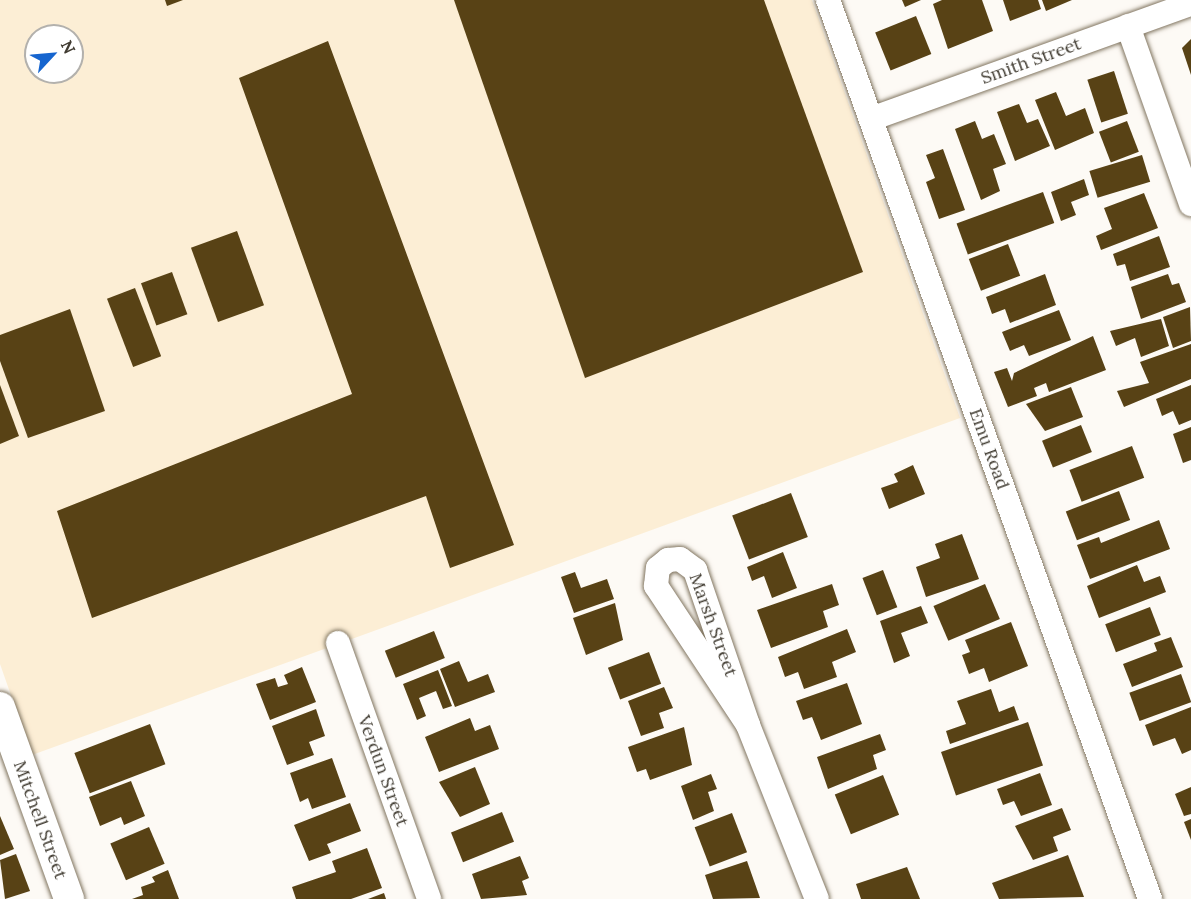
<!DOCTYPE html>
<html>
<head>
<meta charset="utf-8">
<style>
	body { margin:0 }
	#map { position:relative; width:1191px; height:899px; overflow:hidden; background:#fdfaf5; font-family:Lora,serif }
	div>[style] { position:absolute }
	.built>* { inset:0; background:#fceed5 }
	.building>* { inset:0; background:#584215; transform-origin:0 0 }
	.roads { filter:drop-shadow(0 0 2px #827661) drop-shadow(0 0 2px #827661) }
	.minor>* { height:24px; margin:-12px; padding:0 12px; transform-origin:12px; border-radius:12px; background:#fff }
	.tertiary>* { height:30px; margin:-15px; padding:0 15px; transform-origin:15px; border-radius:15px; background:#fff }
	span { translate:-50% -50%; white-space:nowrap; text-align:center; line-height:1.15; -webkit-text-stroke:6px #fff; paint-order:stroke }
	.street-label { font-size:18px; color:#403b31 }
	.north { position:absolute; left:24px; top:24px; width:60px; height:60px; box-sizing:border-box; background:#fff; border:2px solid #b3b1ad; border-radius:50%; rotate:64deg; font-size:16px; font-weight:700; line-height:24px; text-align:center; color:#403b31 }
	.north::after { content:''; display:block; margin:auto; width:21px; height:27px; background:#1665cf; clip-path:polygon(50% 0,100% 100%,50% 72%,0 100%) }
</style>
</head>
<body>
<div id="map">
	<div class="built">
		<div style="clip-path:polygon(evenodd,0 0,812px 0,960px 418px,32px 755px,0 664px,0 0,36px 36px,72px 36px,72px 72px,36px 72px,36px 36px)"></div>
	</div>
	<div class="building">
		<div style="clip-path:polygon(165px 0,183px 0,167px 6px)"></div>
		<div style="clip-path:polygon(454px 0,764px 0,863px 272px,585px 378px)"></div>
		<div style="clip-path:polygon(902px 0,921px 0,905px 7px)"></div>
		<div style="clip-path:polygon(942px 0,982px 0,993px 31px,948px 49px,933px 4px)"></div>
		<div style="clip-path:polygon(1003px 0,1038px 0,1041px 9px,1010px 21px)"></div>
		<div style="clip-path:polygon(1042px 0,1072px 0,1046px 11px)"></div>
		<div style="left:916px;top:16px;width:41px;height:44px;rotate:68deg"></div>
		<div style="clip-path:polygon(1191px 39px,1191px 75px,1182px 48px)"></div>
		<div style="clip-path:polygon(328px 41px,514px 545px,450px 568px,426px 496px,92px 618px,57px 511px,352px 394px,239px 78px)"></div>
		<div style="left:1114px;top:71px;width:45px;height:28px;rotate:72deg"></div>
		<div style="clip-path:polygon(1056px 92px,1066px 116px,1085px 108px,1094px 133px,1055px 150px,1035px 100px)"></div>
		<div style="clip-path:polygon(1019px 104px,1027px 123px,1038px 119px,1050px 146px,1015px 161px,997px 112px)"></div>
		<div style="clip-path:polygon(975px 121px,982px 139px,994px 134px,1006px 164px,993px 169px,1000px 191px,981px 200px,955px 129px)"></div>
		<div style="left:1127px;top:121px;width:33px;height:30px;rotate:69deg"></div>
		<div style="clip-path:polygon(943px 149px,965px 210px,939px 219px,926px 182px,935px 178px,926px 155px)"></div>
		<div style="left:1142px;top:155px;width:28px;height:55px;rotate:73deg"></div>
		<div style="clip-path:polygon(1084px 179px,1089px 195px,1071px 202px,1076px 215px,1061px 221px,1051px 192px)"></div>
		<div style="left:1043px;top:192px;width:33px;height:92px;rotate:70deg"></div>
		<div style="clip-path:polygon(1144px 193px,1158px 228px,1101px 250px,1096px 236px,1112px 229px,1104px 208px)"></div>
		<div style="left:237px;top:231px;width:79px;height:49px;rotate:70deg"></div>
		<div style="clip-path:polygon(1159px 236px,1170px 267px,1130px 281px,1125px 264px,1117px 266px,1113px 254px)"></div>
		<div style="left:1008px;top:244px;width:34px;height:42px;rotate:69deg"></div>
		<div style="left:172px;top:272px;width:45px;height:33px;rotate:70deg"></div>
		<div style="clip-path:polygon(1045px 274px,1056px 305px,1010px 323px,1005px 309px,992px 314px,986px 297px)"></div>
		<div style="clip-path:polygon(1168px 274px,1172px 285px,1179px 283px,1186px 302px,1141px 319px,1131px 287px)"></div>
		<div style="left:135px;top:288px;width:73px;height:30px;rotate:69deg"></div>
		<div style="clip-path:polygon(1190px 307px,1191px 341px,1173px 348px,1163px 317px)"></div>
		<div style="clip-path:polygon(70px 309px,105px 411px,28px 438px,0 361px,0 335px)"></div>
		<div style="clip-path:polygon(1059px 310px,1071px 340px,1029px 356px,1024px 345px,1010px 351px,1002px 332px)"></div>
		<div style="clip-path:polygon(1161px 319px,1169px 346px,1141px 357px,1135px 338px,1116px 346px,1110px 331px)"></div>
		<div style="clip-path:polygon(1093px 336px,1106px 370px,1049px 392px,1046px 383px,1034px 388px,1037px 396px,1008px 407px,994px 372px,1007px 368px,1012px 381px,1014px 373px)"></div>
		<div style="clip-path:polygon(1191px 344px,1191px 379px,1124px 407px,1117px 391px,1149px 383px,1140px 362px)"></div>
		<div style="clip-path:polygon(0 385px,19px 436px,0 444px)"></div>
		<div style="clip-path:polygon(1191px 385px,1191px 420px,1179px 425px,1173px 411px,1162px 416px,1156px 399px)"></div>
		<div style="clip-path:polygon(1071px 387px,1083px 417px,1045px 431px,1026px 404px)"></div>
		<div style="left:1081px;top:425px;width:29px;height:42px;rotate:68deg"></div>
		<div style="clip-path:polygon(1191px 427px,1191px 460px,1183px 463px,1173px 434px)"></div>
		<div style="left:1132px;top:446px;width:34px;height:67px;rotate:69deg"></div>
		<div style="clip-path:polygon(913px 465px,925px 494px,889px 509px,881px 488px,898px 482px,894px 474px)"></div>
		<div style="left:1119px;top:491px;width:31px;height:57px;rotate:69deg"></div>
		<div style="left:791px;top:493px;width:47px;height:63px;rotate:69deg"></div>
		<div style="clip-path:polygon(1159px 520px,1170px 549px,1090px 579px,1077px 545px,1099px 537px,1101px 543px)"></div>
		<div style="clip-path:polygon(962px 534px,979px 579px,926px 597px,916px 567px,940px 558px,935px 544px)"></div>
		<div style="clip-path:polygon(783px 552px,797px 588px,772px 598px,764px 576px,752px 581px,747px 567px)"></div>
		<div style="clip-path:polygon(1137px 565px,1144px 582px,1160px 576px,1166px 592px,1099px 618px,1087px 586px)"></div>
		<div style="left:883px;top:570px;width:40px;height:22px;rotate:69deg"></div>
		<div style="clip-path:polygon(575px 572px,581px 588px,607px 579px,614px 599px,574px 613px,561px 577px)"></div>
		<div style="clip-path:polygon(832px 584px,839px 605px,823px 611px,828px 627px,771px 648px,757px 610px)"></div>
		<div style="left:985px;top:584px;width:38px;height:56px;rotate:67deg"></div>
		<div style="clip-path:polygon(615px 603px,623px 640px,586px 655px,573px 618px)"></div>
		<div style="clip-path:polygon(921px 606px,928px 623px,901px 633px,910px 656px,894px 663px,880px 621px)"></div>
		<div style="left:1150px;top:607px;width:30px;height:48px;rotate:69deg"></div>
		<div style="clip-path:polygon(1011px 622px,1028px 666px,989px 682px,984px 668px,969px 674px,962px 655px,970px 652px,965px 640px)"></div>
		<div style="clip-path:polygon(847px 629px,856px 652px,832px 662px,837px 677px,804px 689px,798px 672px,785px 677px,778px 657px)"></div>
		<div style="left:434px;top:631px;width:29px;height:53px;rotate:68deg"></div>
		<div style="clip-path:polygon(1171px 637px,1183px 667px,1132px 687px,1123px 664px,1157px 651px,1154px 643px)"></div>
		<div style="left:649px;top:652px;width:34px;height:44px;rotate:69deg"></div>
		<div style="clip-path:polygon(459px 661px,468px 682px,488px 674px,495px 692px,455px 707px,440px 669px)"></div>
		<div style="clip-path:polygon(302px 667px,316px 702px,270px 720px,256px 684px,275px 678px,278px 687px,288px 684px,284px 675px)"></div>
		<div style="clip-path:polygon(438px 670px,452px 706px,443px 709px,436px 691px,419px 698px,426px 716px,417px 720px,403px 684px)"></div>
		<div style="left:1181px;top:674px;width:30px;height:55px;rotate:70deg"></div>
		<div style="clip-path:polygon(847px 683px,862px 724px,821px 740px,812px 717px,803px 720px,796px 701px)"></div>
		<div style="clip-path:polygon(664px 687px,673px 708px,659px 713px,664px 728px,641px 736px,628px 701px)"></div>
		<div style="clip-path:polygon(991px 689px,999px 712px,1014px 706px,1019px 720px,950px 744px,946px 731px,966px 724px,957px 701px)"></div>
		<div style="clip-path:polygon(1191px 707px,1191px 750px,1182px 754px,1175px 738px,1153px 746px,1145px 725px)"></div>
		<div style="clip-path:polygon(316px 709px,325px 736px,309px 742px,314px 755px,287px 765px,272px 726px)"></div>
		<div style="clip-path:polygon(470px 718px,475px 731px,490px 725px,499px 749px,439px 772px,425px 737px)"></div>
		<div style="left:1028px;top:722px;width:46px;height:92px;rotate:71deg"></div>
		<div style="left:150px;top:724px;width:43px;height:81px;rotate:69deg"></div>
		<div style="clip-path:polygon(684px 727px,692px 765px,650px 780px,646px 769px,637px 772px,628px 747px)"></div>
		<div style="clip-path:polygon(880px 734px,886px 750px,873px 755px,877px 769px,828px 789px,817px 757px)"></div>
		<div style="clip-path:polygon(332px 758px,346px 797px,312px 809px,308px 798px,300px 802px,290px 773px)"></div>
		<div style="clip-path:polygon(475px 767px,490px 804px,460px 817px,439px 782px)"></div>
		<div style="clip-path:polygon(1040px 773px,1052px 805px,1021px 816px,1014px 801px,1003px 805px,997px 789px)"></div>
		<div style="clip-path:polygon(711px 774px,717px 789px,708px 792px,714px 811px,693px 820px,681px 786px)"></div>
		<div style="left:883px;top:775px;width:43px;height:52px;rotate:68deg"></div>
		<div style="clip-path:polygon(131px 781px,145px 816px,124px 825px,121px 817px,100px 826px,89px 797px)"></div>
		<div style="clip-path:polygon(1191px 787px,1191px 814px,1184px 816px,1175px 794px)"></div>
		<div style="clip-path:polygon(350px 803px,361px 831px,327px 844px,331px 853px,309px 861px,294px 825px)"></div>
		<div style="clip-path:polygon(1062px 808px,1071px 830px,1053px 837px,1058px 851px,1033px 860px,1015px 826px)"></div>
		<div style="left:502px;top:812px;width:32px;height:55px;rotate:68deg"></div>
		<div style="left:732px;top:813px;width:42px;height:40px;rotate:69deg"></div>
		<div style="clip-path:polygon(0 816px,14px 849px,0 855px)"></div>
		<div style="clip-path:polygon(1191px 819px,1191px 840px,1184px 822px)"></div>
		<div style="left:149px;top:827px;width:40px;height:42px;rotate:67deg"></div>
		<div style="clip-path:polygon(367px 848px,382px 888px,351px 899px,296px 899px,292px 887px,336px 872px,332px 861px)"></div>
		<div style="clip-path:polygon(16px 854px,30px 891px,5px 899px,0 860px)"></div>
		<div style="clip-path:polygon(1068px 855px,1084px 897px,999px 899px,992px 883px)"></div>
		<div style="clip-path:polygon(520px 856px,529px 878px,522px 881px,527px 895px,481px 899px,472px 874px)"></div>
		<div style="clip-path:polygon(747px 861px,760px 898px,713px 899px,705px 875px)"></div>
		<div style="clip-path:polygon(907px 867px,920px 899px,861px 899px,856px 884px)"></div>
		<div style="clip-path:polygon(168px 870px,179px 899px,132px 899px,143px 895px,141px 887px,155px 882px,152px 877px)"></div>
		<div style="clip-path:polygon(384px 893px,386px 899px,368px 899px)"></div>
	</div>
	<div class="roads">
		<div class="minor">
			<div style="left:828px;top:0;width:955px;rotate:70.29deg"></div>
			<div style="left:1128px;top:26px;width:189px;rotate:70.5deg"></div>
			<div style="left:871px;top:119px;width:340px;rotate:-19.8deg"></div>
			<div style="left:338px;top:643px;width:272px;rotate:70.4deg"></div>
			<div style="left:748px;top:725px;width:167px;rotate:-123.5deg"></div>
			<div style="left:656px;top:586px;width:18px;rotate:-84deg"></div>
			<div style="left:658px;top:568px;width:13px;rotate:-39deg"></div>
			<div style="left:668px;top:560px;width:12px;rotate:-5deg"></div>
			<div style="left:680px;top:559px;width:19px;rotate:36deg"></div>
			<div style="left:695px;top:570px;width:164px;rotate:71.1deg"></div>
			<div style="left:748px;top:725px;width:187px;rotate:68.4deg"></div>
		</div>
		<div class="tertiary">
			<div style="left:0;top:707px;width:204px;rotate:70.2deg"></div>
		</div>
	</div>
	<div class="street-label">
		<span style="left:1031px;top:61px;rotate:-20deg">Smith Street</span>
		<span style="left:989px;top:449px;rotate:70deg">Emu Road</span>
		<span style="left:713px;top:625px;rotate:70deg">Marsh Street</span>
		<span style="left:383px;top:771px;rotate:70deg">Verdun Street</span>
		<span style="left:40px;top:820px;rotate:70deg">Mitchell Street</span>
	</div>
	<div class="north">N</div>
</div>
</body>
</html>
